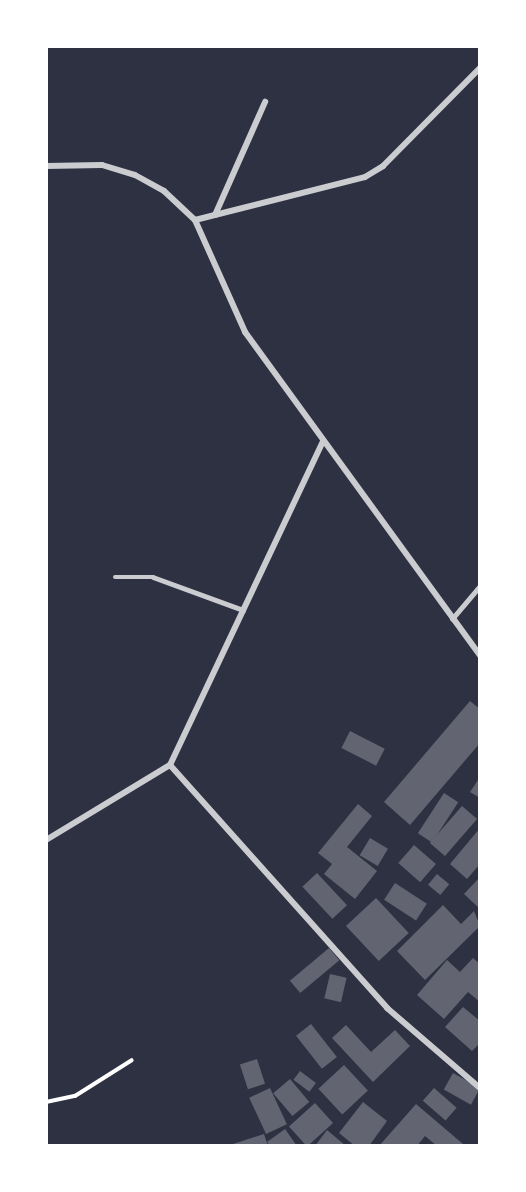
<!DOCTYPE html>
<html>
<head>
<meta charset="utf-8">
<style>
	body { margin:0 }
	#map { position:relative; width:526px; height:1192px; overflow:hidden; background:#2d3142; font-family:"Roboto Condensed",sans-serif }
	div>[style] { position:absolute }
	.building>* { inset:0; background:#626471; transform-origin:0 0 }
	.path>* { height:4px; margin:-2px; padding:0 2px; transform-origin:2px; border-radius:2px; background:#fff }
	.service>* { height:4.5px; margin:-2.25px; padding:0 2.25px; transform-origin:2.25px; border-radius:2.25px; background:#caccd0 }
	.minor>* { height:6px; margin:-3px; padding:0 3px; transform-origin:3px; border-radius:3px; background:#caccd0 }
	span { translate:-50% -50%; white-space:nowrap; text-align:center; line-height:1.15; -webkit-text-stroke:6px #fff; paint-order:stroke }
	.frame { position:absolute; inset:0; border:48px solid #fff; pointer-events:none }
</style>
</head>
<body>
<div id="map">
	<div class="building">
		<div style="clip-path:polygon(470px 701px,480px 709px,480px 743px,410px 825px,384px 802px)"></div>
		<div style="left:350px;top:731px;width:39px;height:19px;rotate:27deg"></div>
		<div style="clip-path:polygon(480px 777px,480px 798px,470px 792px)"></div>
		<div style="left:444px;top:793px;width:17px;height:48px;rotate:33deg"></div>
		<div style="clip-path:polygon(358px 804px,372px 816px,347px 847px,377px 871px,355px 899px,324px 874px,332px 864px,318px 853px)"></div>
		<div style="left:462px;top:806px;width:20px;height:49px;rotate:41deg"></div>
		<div style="clip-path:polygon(480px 828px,480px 864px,467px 879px,450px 864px)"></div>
		<div style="left:370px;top:838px;width:21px;height:20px;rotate:31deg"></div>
		<div style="left:414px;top:845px;width:29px;height:24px;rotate:41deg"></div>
		<div style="left:317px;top:873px;width:44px;height:20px;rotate:47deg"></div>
		<div style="left:437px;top:874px;width:16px;height:14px;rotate:40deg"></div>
		<div style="clip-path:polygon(480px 877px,480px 909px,464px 894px)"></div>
		<div style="left:395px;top:883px;width:38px;height:20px;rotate:33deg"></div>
		<div style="left:376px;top:898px;width:48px;height:41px;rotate:47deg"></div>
		<div style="clip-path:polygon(443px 905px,461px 924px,474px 911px,480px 926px,425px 980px,397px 951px)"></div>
		<div style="left:329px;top:948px;width:16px;height:51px;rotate:50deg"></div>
		<div style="clip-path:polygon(473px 958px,480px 964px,480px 1002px,468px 992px,444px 1019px,417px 995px,447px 960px,460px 972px)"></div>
		<div style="left:330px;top:974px;width:17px;height:25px;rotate:13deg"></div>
		<div style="clip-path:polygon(463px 1007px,480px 1021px,480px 1043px,472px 1051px,445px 1027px)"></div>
		<div style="left:311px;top:1024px;width:42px;height:19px;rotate:52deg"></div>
		<div style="clip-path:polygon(346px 1025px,371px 1052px,395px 1030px,410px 1046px,373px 1082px,332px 1038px)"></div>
		<div style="left:257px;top:1059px;width:26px;height:18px;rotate:72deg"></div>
		<div style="left:344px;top:1065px;width:35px;height:35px;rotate:47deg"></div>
		<div style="left:300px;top:1071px;width:20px;height:11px;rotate:37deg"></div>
		<div style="left:453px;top:1073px;width:31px;height:19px;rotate:29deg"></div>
		<div style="left:290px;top:1079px;width:30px;height:22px;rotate:50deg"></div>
		<div style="left:270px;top:1088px;width:40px;height:23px;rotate:65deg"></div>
		<div style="left:434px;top:1088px;width:30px;height:17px;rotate:41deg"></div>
		<div style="clip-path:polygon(363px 1102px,387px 1121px,369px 1146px,355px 1146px,339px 1133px)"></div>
		<div style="left:315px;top:1103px;width:27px;height:35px;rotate:48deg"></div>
		<div style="clip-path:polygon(416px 1104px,463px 1144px,462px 1146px,437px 1146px,425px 1136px,417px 1146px,379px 1146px)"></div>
		<div style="clip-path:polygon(285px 1129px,297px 1146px,270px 1146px,267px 1142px)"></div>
		<div style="clip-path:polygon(327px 1130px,346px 1146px,315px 1146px)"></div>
		<div style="clip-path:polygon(264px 1134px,268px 1146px,230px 1146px,230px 1145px)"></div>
	</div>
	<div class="path">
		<div style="left:46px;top:1102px;width:30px;rotate:-12deg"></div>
		<div style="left:75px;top:1096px;width:67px;rotate:-32.3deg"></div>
	</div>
	<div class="service">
		<div style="left:115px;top:577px;width:38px"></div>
		<div style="left:153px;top:577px;width:96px;rotate:20.1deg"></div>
		<div style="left:452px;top:619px;width:43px;rotate:-49.7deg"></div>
	</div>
	<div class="minor">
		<div style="left:46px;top:166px;width:56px;rotate:-1deg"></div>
		<div style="left:102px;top:165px;width:34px;rotate:17deg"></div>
		<div style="left:135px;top:175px;width:33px;rotate:29deg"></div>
		<div style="left:164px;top:191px;width:42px;rotate:43.1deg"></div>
		<div style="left:195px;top:220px;width:123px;rotate:65.9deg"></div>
		<div style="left:245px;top:332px;width:400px;rotate:54deg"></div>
		<div style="left:215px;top:215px;width:124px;rotate:-66.1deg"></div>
		<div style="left:195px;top:220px;width:175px;rotate:-14.2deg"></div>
		<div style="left:365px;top:177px;width:21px;rotate:-31deg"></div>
		<div style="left:383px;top:166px;width:138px;rotate:-45.3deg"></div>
		<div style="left:170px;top:765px;width:326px;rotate:48.2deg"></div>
		<div style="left:387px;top:1008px;width:123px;rotate:40.7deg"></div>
		<div style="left:46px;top:840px;width:145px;rotate:-31.2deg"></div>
		<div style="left:170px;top:765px;width:358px;rotate:-64.7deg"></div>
	</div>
	<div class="frame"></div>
</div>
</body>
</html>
